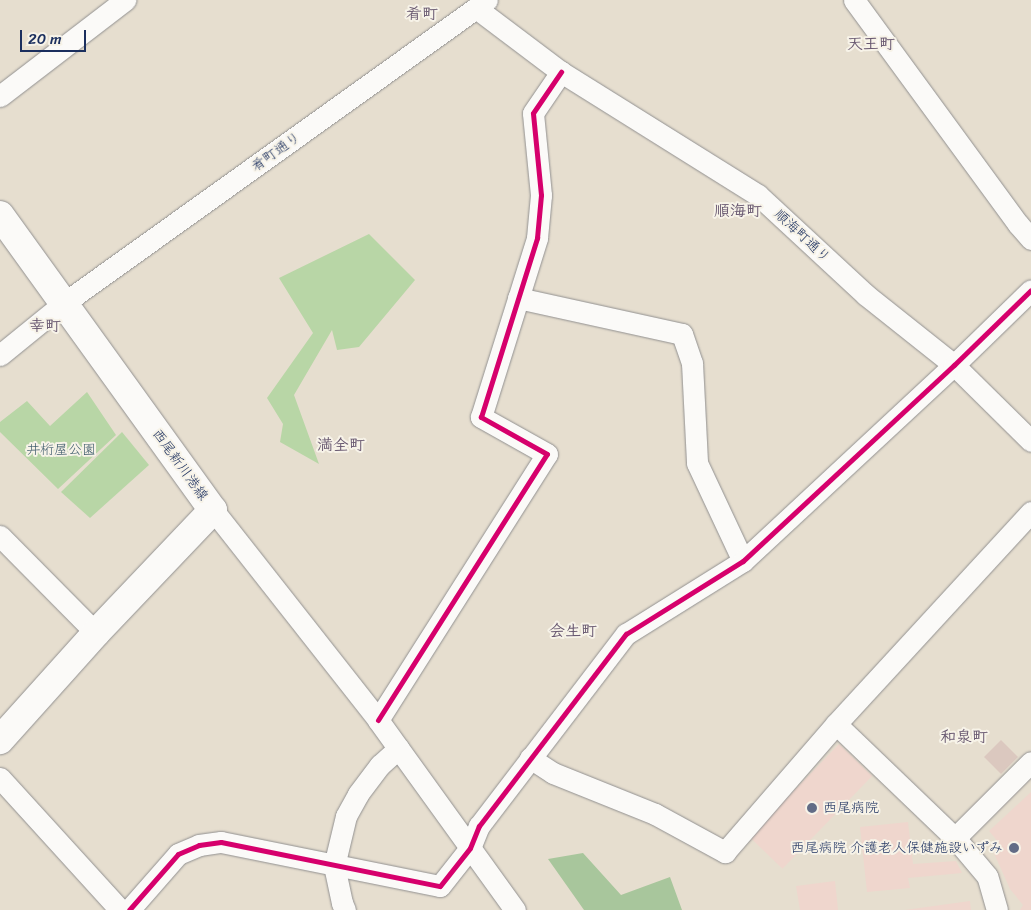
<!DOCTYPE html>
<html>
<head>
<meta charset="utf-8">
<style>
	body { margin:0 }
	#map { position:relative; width:1031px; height:910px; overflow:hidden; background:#e6decf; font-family:Sriracha,"Klee One",sans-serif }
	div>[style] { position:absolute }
	.built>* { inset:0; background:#efd6cd; transform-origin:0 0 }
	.green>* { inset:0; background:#b8d6a6 }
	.forest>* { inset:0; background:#a8c69c }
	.building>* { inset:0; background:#dbc8bf; transform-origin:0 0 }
	.roads { filter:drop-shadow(0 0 1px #919090) drop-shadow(0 0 1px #919090) }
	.minor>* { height:21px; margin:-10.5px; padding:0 10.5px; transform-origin:10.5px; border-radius:10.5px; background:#fbfaf8 }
	.major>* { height:28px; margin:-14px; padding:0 14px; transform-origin:14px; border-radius:14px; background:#fbfaf8 }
	.cycleway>* { height:5px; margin:-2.5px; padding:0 2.5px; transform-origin:2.5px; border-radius:2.5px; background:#d6006c }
	.dots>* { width:14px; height:14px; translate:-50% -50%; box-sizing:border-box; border:2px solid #f7f3e8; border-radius:50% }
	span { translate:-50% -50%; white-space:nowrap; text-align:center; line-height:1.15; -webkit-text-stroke:4px #f7f3e8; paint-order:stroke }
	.street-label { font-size:14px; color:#1b2f5e }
	.park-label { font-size:14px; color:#395768 }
	.poi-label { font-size:14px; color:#1b2f5e }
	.left { translate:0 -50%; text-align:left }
	.right { translate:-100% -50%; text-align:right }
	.quarter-label { font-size:16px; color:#695971; font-weight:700 }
	.scale { position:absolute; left:20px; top:30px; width:66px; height:22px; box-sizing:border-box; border:2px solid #1b2f5e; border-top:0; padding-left:6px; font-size:15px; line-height:18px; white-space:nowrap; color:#1b2f5e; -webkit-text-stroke:4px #f7f3e8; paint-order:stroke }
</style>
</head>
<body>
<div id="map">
	<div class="built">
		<div style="left:839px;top:744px;width:46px;height:129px;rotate:44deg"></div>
		<div style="clip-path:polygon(1031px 792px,1031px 910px,1020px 910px,1023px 905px,1010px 889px,993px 851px,1000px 844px,989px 831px)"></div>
		<div style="clip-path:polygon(908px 822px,913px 864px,956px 861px,962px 873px,908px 878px,910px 888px,867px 892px,860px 827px)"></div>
		<div style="clip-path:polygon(835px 881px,838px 910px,800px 910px,796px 886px)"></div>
		<div style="clip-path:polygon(970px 901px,971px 910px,905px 910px)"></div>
	</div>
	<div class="green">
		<div style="clip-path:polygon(369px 234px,415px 280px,359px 347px,337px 350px,332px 330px,294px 395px,319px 464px,280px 442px,283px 424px,267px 398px,313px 333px,279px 278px)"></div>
		<div style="clip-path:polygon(87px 392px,116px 435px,58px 489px,0 432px,0 422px,27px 401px,50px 426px)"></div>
		<div style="clip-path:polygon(122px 432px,149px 465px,90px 518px,61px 492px)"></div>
	</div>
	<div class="forest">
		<div style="clip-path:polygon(583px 853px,621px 895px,670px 877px,682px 910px,584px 910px,548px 859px)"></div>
	</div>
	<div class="building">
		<div style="left:1001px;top:740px;width:24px;height:24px;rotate:45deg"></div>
	</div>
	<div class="roads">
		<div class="minor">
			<div style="left:854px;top:0;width:278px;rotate:53.8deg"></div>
			<div style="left:1018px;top:224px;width:20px;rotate:49deg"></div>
			<div style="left:476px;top:8px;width:106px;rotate:37deg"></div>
			<div style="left:561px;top:72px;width:232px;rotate:32deg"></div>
			<div style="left:758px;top:195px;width:147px;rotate:42.8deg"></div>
			<div style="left:866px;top:295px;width:112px;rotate:38.5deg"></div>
			<div style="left:954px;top:365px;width:108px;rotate:44.6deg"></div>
			<div style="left:0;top:96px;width:158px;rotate:-37.5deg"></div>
			<div style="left:518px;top:298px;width:168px;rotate:12.4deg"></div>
			<div style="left:682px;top:334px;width:31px;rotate:71deg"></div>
			<div style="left:692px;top:363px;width:100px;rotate:87.1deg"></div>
			<div style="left:697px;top:463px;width:108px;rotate:64.9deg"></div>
			<div style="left:0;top:355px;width:82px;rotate:-39.1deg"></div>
			<div style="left:64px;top:303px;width:520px;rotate:-35.61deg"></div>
			<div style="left:213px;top:510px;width:267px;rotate:51.8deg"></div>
			<div style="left:378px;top:720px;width:234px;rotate:54.2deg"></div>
			<div style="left:0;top:536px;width:136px;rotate:45.3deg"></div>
			<div style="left:378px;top:720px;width:315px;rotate:-57.6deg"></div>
			<div style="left:547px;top:454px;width:76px;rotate:-150.7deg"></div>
			<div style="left:481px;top:417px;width:188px;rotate:-72.6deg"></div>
			<div style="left:537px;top:238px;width:43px;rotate:-84.7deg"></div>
			<div style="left:541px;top:195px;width:82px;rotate:-95.6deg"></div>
			<div style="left:533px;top:113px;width:50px;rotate:-55.7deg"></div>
			<div style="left:836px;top:724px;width:165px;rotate:43.8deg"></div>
			<div style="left:530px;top:758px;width:27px;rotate:33deg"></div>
			<div style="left:553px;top:773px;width:110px;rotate:21.9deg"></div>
			<div style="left:655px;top:814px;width:80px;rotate:28.5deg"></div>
			<div style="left:725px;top:852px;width:169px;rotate:-49.1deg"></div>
			<div style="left:836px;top:724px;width:288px;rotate:-47.4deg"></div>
			<div style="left:0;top:778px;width:178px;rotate:47.7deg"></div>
			<div style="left:129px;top:910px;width:74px;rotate:-48.8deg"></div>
			<div style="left:178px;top:854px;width:23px;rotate:-23deg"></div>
			<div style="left:199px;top:845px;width:22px;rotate:-8deg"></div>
			<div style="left:221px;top:842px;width:223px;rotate:11.4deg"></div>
			<div style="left:440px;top:886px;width:48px;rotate:-51.7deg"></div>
			<div style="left:470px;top:848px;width:24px;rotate:-68deg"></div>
			<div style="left:479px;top:826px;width:242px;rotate:-52.6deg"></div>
			<div style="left:626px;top:634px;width:138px;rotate:-32deg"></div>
			<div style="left:743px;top:561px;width:288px;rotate:-42.9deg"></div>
			<div style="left:954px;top:365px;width:107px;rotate:-44.2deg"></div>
			<div style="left:345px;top:910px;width:8px;rotate:-113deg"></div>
			<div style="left:342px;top:903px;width:38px;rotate:-102deg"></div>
			<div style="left:334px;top:866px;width:51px;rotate:-76.5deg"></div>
			<div style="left:346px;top:816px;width:25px;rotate:-61deg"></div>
			<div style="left:358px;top:794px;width:36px;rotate:-53deg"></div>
			<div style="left:380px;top:765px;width:25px;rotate:-42deg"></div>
			<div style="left:997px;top:910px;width:35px;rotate:-106deg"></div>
			<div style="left:987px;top:876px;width:50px;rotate:-130.1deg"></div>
			<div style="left:955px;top:838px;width:107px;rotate:-45deg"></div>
		</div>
		<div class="major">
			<div style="left:0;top:215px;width:364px;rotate:54.2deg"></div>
			<div style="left:213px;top:510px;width:170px;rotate:133.6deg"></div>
			<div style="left:96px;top:633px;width:144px;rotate:131.9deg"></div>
		</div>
	</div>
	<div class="cycleway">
		<div style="left:378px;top:720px;width:315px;rotate:-57.6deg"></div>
		<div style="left:547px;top:454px;width:76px;rotate:-150.7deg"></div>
		<div style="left:481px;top:417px;width:188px;rotate:-72.6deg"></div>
		<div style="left:537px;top:238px;width:43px;rotate:-84.7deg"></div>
		<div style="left:541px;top:195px;width:82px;rotate:-95.6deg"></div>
		<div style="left:533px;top:113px;width:50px;rotate:-55.7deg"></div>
		<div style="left:129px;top:910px;width:74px;rotate:-48.8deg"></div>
		<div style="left:178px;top:854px;width:23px;rotate:-23deg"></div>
		<div style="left:199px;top:845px;width:22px;rotate:-8deg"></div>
		<div style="left:221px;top:842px;width:223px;rotate:11.4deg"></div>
		<div style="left:440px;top:886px;width:48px;rotate:-51.7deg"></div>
		<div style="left:470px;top:848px;width:24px;rotate:-68deg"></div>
		<div style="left:479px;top:826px;width:242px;rotate:-52.6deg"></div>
		<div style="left:626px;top:634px;width:138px;rotate:-32deg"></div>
		<div style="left:743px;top:561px;width:288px;rotate:-42.9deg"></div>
		<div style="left:954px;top:365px;width:107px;rotate:-44.2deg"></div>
	</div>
	<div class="dots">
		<div style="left:812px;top:808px;background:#626c86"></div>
		<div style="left:1014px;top:848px;background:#626c86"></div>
	</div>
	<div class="street-label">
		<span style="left:276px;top:152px;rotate:-36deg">肴町通り</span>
		<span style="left:802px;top:236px;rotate:43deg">順海町通り</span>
		<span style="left:180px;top:465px;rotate:54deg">西尾新川港線</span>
	</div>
	<div class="park-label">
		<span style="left:61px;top:450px">井桁屋公園</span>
	</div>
	<div class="poi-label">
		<span class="left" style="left:823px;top:808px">西尾病院</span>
		<span class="right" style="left:1003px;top:848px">西尾病院 介護老人保健施設いずみ</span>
	</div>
	<div class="quarter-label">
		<span style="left:422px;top:14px">肴町</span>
		<span style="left:871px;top:44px">天王町</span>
		<span style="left:738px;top:211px">順海町</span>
		<span style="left:45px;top:326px">幸町</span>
		<span style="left:341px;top:445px">満全町</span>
		<span style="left:573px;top:631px">会生町</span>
		<span style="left:964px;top:737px">和泉町</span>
	</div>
	<div class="scale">20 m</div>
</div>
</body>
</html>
